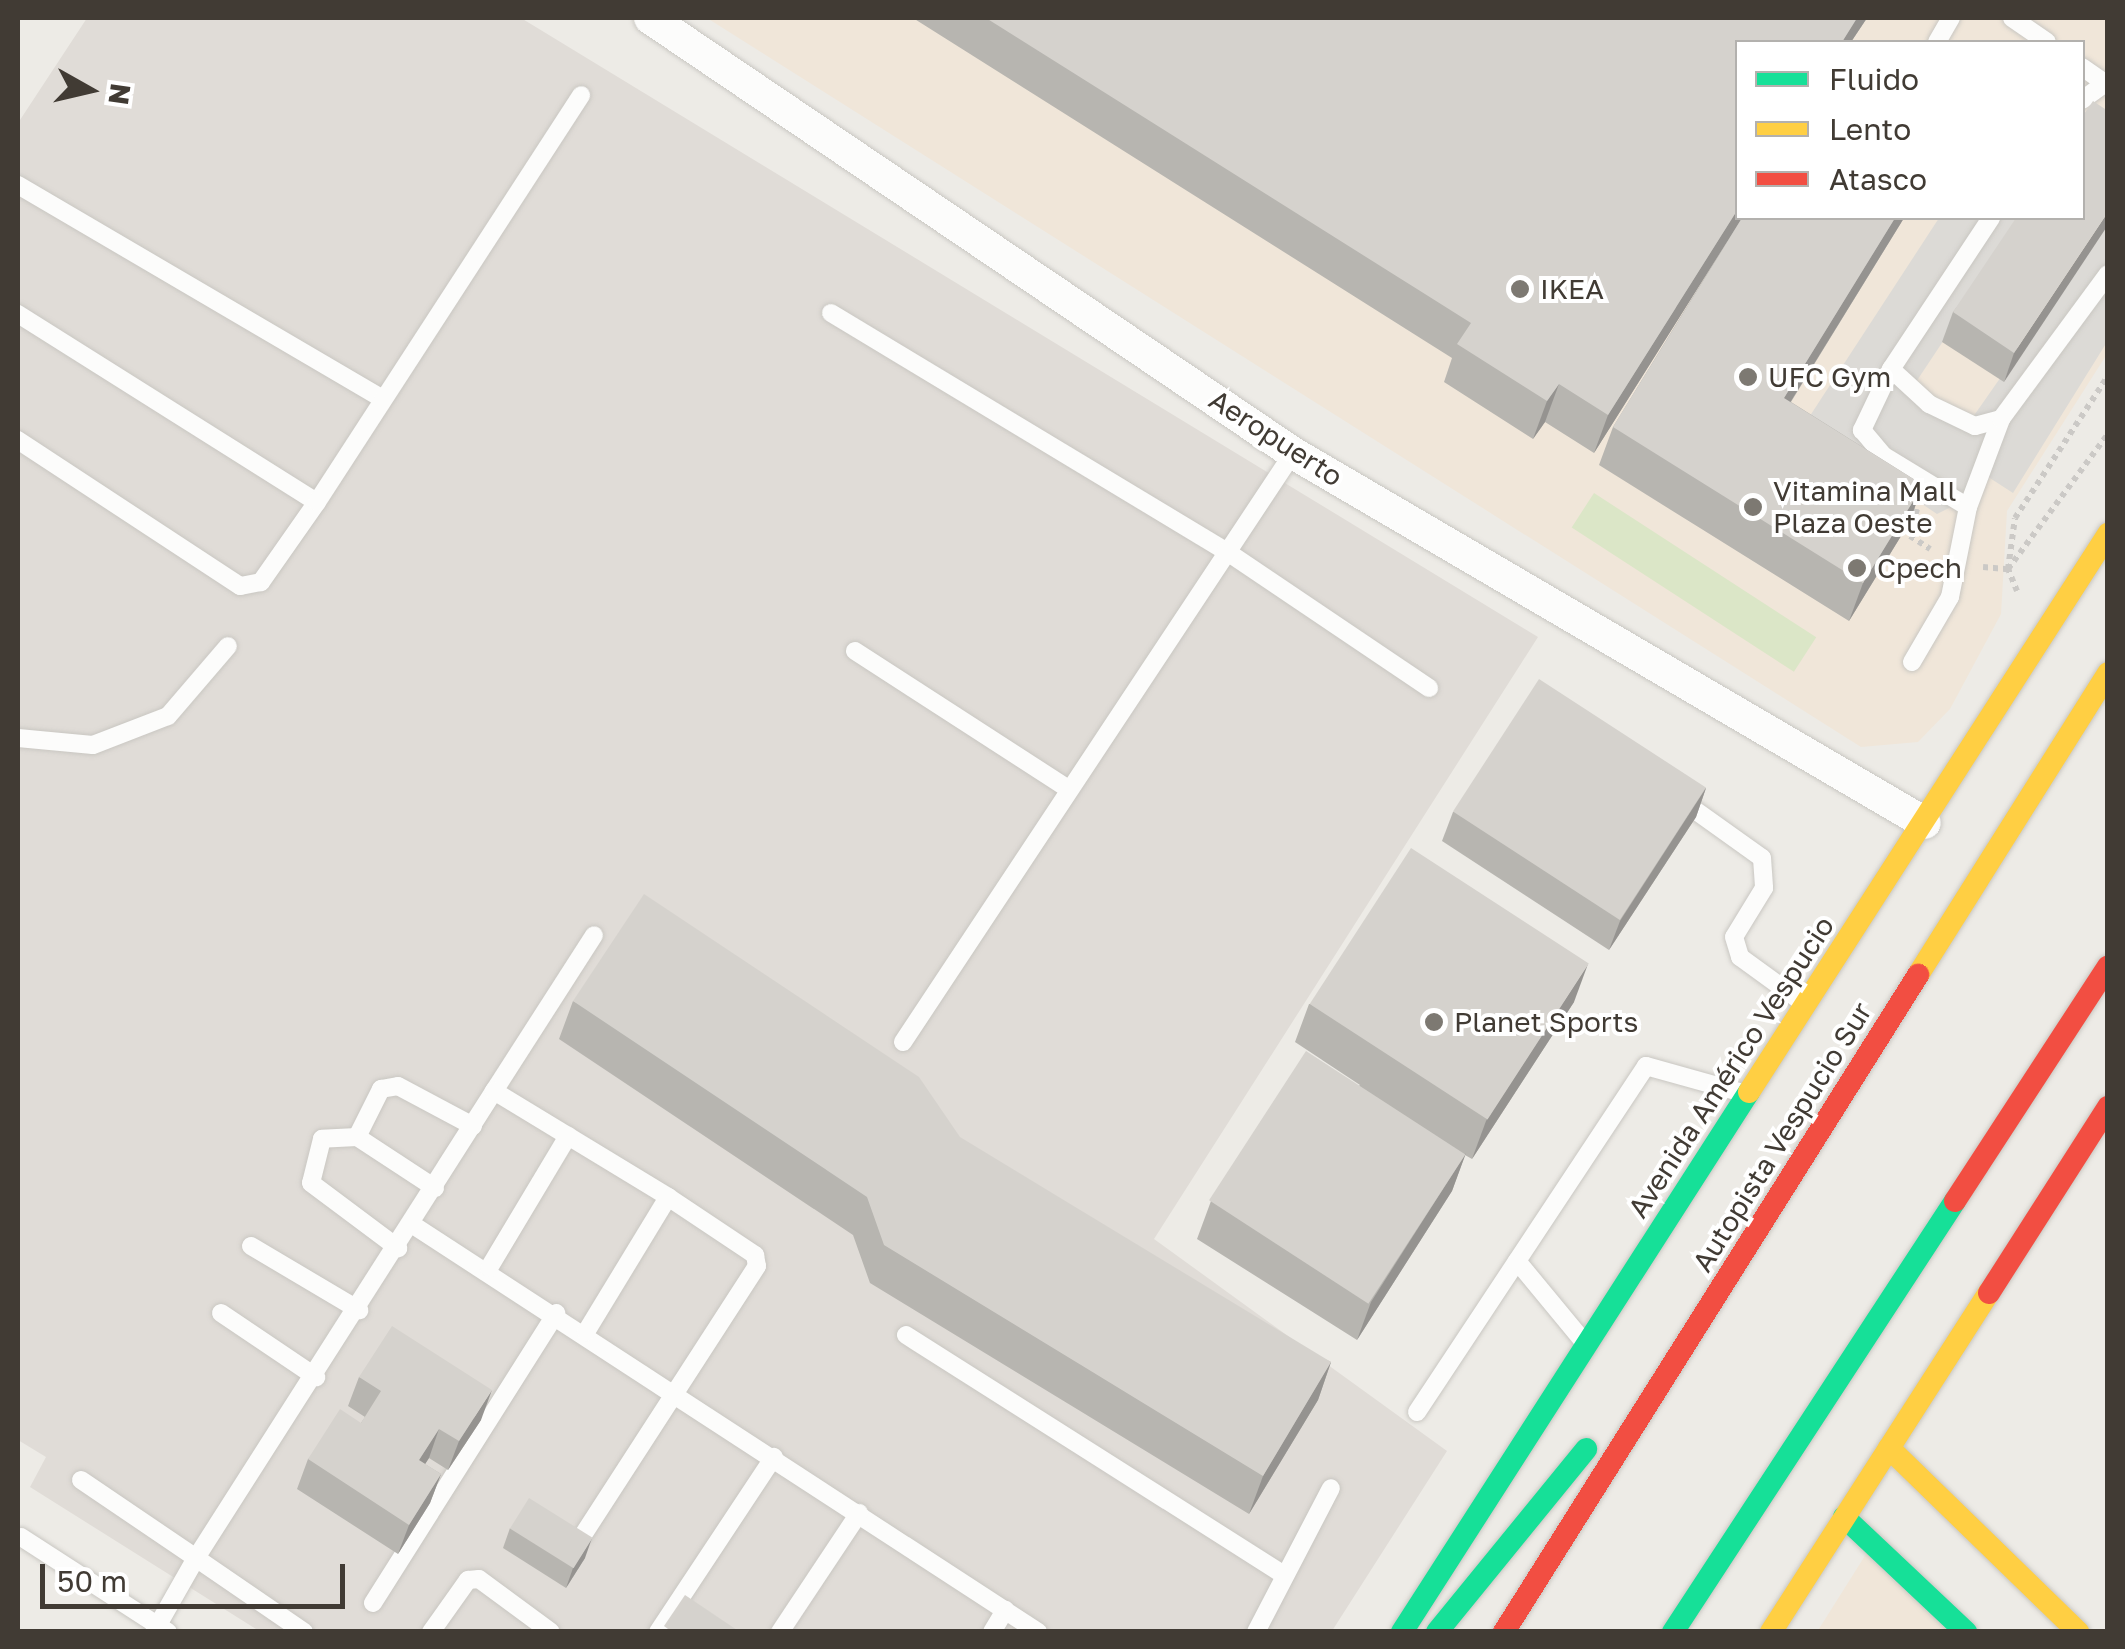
<!DOCTYPE html>
<html>
<head>
<meta charset="utf-8">
<style>
	body { margin:0 }
	#map { position:relative; width:2125px; height:1649px; overflow:hidden; background:#edebe6; font-family:"Golos Text",sans-serif }
	div>[style] { position:absolute }
	.commercial>* { inset:0; background:#f0e6d9 }
	.industrial>* { inset:0; background:#e0dcd7 }
	.green>* { inset:0; background:#dbe6c7; transform-origin:0 0 }
	.parking>* { inset:0; background:#dcdad6 }
	.path>* { height:6px; margin-top:-3px; transform-origin:0; background:repeating-linear-gradient(90deg,#cbc9c6 0 5px,transparent 0 10px) }
	.roads { filter:drop-shadow(0 0 2px #c9c7c2) drop-shadow(0 0 2px #c9c7c2) }
	.lane>* { height:18px; margin:-9px; padding:0 9px; transform-origin:9px; border-radius:9px; background:#fcfcfb }
	.street>* { height:32px; margin:-16px; padding:0 16px; transform-origin:16px; border-radius:16px; background:#fcfcfb }
	.fast>* { height:22px; margin:-11px; padding:0 11px; transform-origin:11px; border-radius:11px; background:#16e098 }
	.slow>* { height:22px; margin:-11px; padding:0 11px; transform-origin:11px; border-radius:11px; background:#ffcf43 }
	.jam>* { height:22px; margin:-11px; padding:0 11px; transform-origin:11px; border-radius:11px; background:#f24e42 }
	.wall>* { inset:0; background:#b7b5b0 }
	.shaded-wall>* { inset:0; background:#959390 }
	.building>* { inset:0; background:#d5d2cd; transform-origin:0 0 }
	.dots>* { width:28px; height:28px; translate:-50% -50%; box-sizing:border-box; border:5px solid #fff; border-radius:50% }
	span { translate:-50% -50%; white-space:nowrap; text-align:center; line-height:1.15; -webkit-text-stroke:8px #fff; paint-order:stroke }
	.poi-label { font-size:28px; color:#413b34 }
	.left { translate:0 -50%; text-align:left }
	.street-label { font-size:28px; color:#413b34 }
	.frame { position:absolute; inset:0; border:20px solid #413b34; pointer-events:none }
	.legend { position:absolute; left:1735px; top:40px; width:350px; height:180px; box-sizing:border-box; background:#fff; border:2px solid #b3b1ae; margin:0; padding:12px 18px; list-style:none; font-size:30px; color:#413b34 }
	.legend li { display:flex; align-items:center; gap:20px; height:50px }
	.legend b { width:50px; border:2px solid #b3b1ae }
	.north { position:absolute; left:40px; top:40px; width:100px; height:100px; -webkit-text-stroke:8px #fff; paint-order:stroke; rotate:98deg; font-size:28px; font-weight:700; line-height:40px; text-align:center; color:#413b34 }
	.north::after { content:''; display:block; margin:auto; width:35px; height:45px; background:#413b34; clip-path:polygon(50% 0,100% 100%,50% 72%,0 100%) }
	.scale { position:absolute; left:40px; top:1564px; width:305px; height:45px; box-sizing:border-box; border:5px solid #413b34; border-top:0; padding-left:12px; font-size:30px; line-height:35px; white-space:nowrap; color:#413b34; -webkit-text-stroke:8px #fff; paint-order:stroke }
</style>
</head>
<body>
<div id="map">
	<div class="commercial">
		<div style="clip-path:polygon(evenodd,707px 18px,2107px 18px,2107px 354px,2007px 511px,2001px 614px,1950px 709px,1918px 742px,1861px 747px,707px 18px,1738px 42px,2082px 42px,2082px 218px,1738px 218px,1738px 42px)"></div>
		<div style="clip-path:polygon(1873px 1543px,1954px 1632px,1817px 1632px)"></div>
	</div>
	<div class="industrial">
		<div style="clip-path:polygon(87px 18px,521px 18px,1538px 637px,1154px 1239px,1447px 1451px,1332px 1631px,259px 1631px,30px 1487px,46px 1457px,18px 1440px,18px 123px)"></div>
	</div>
	<div class="green">
		<div style="left:1594px;top:493px;width:265px;height:41px;rotate:33deg"></div>
	</div>
	<div class="parking">
		<div style="clip-path:polygon(1939px 218px,2025px 218px,1912px 388px,1973px 417px,2107px 225px,2107px 342px,2013px 493px,1979px 471px,1959px 503px,1937px 514px,1804px 425px)"></div>
	</div>
	<div class="path">
		<div style="left:1917px;top:509px;width:28px;rotate:105deg"></div>
		<div style="left:1910px;top:536px;width:24px;rotate:33deg"></div>
		<div style="left:1983px;top:567px;width:25px;rotate:5deg"></div>
		<div style="left:2008px;top:569px;width:168px;rotate:-53.5deg"></div>
		<div style="left:2017px;top:591px;width:24px;rotate:-112deg"></div>
		<div style="left:2008px;top:569px;width:51px;rotate:-82.2deg"></div>
		<div style="left:2015px;top:518px;width:170px;rotate:-56.8deg"></div>
	</div>
	<div class="roads">
		<div class="lane">
			<div style="left:2012px;top:18px;width:42px;rotate:34.4deg"></div>
			<div style="left:1937px;top:42px;width:28px;rotate:-60deg"></div>
			<div style="left:2082px;top:67px;width:32px;rotate:35deg"></div>
			<div style="left:2082px;top:100px;width:32px;rotate:-36deg"></div>
			<div style="left:18px;top:185px;width:423px;rotate:30.4deg"></div>
			<div style="left:1991px;top:218px;width:181px;rotate:123.5deg"></div>
			<div style="left:1891px;top:369px;width:52px;rotate:42.6deg"></div>
			<div style="left:1929px;top:404px;width:51px;rotate:25.6deg"></div>
			<div style="left:1975px;top:426px;width:27px;rotate:-15deg"></div>
			<div style="left:831px;top:313px;width:461px;rotate:31.1deg"></div>
			<div style="left:1226px;top:551px;width:245px;rotate:34deg"></div>
			<div style="left:18px;top:314px;width:353px;rotate:32.2deg"></div>
			<div style="left:317px;top:502px;width:98px;rotate:125deg"></div>
			<div style="left:261px;top:582px;width:21px;rotate:169deg"></div>
			<div style="left:240px;top:586px;width:266px;rotate:-146.7deg"></div>
			<div style="left:1891px;top:369px;width:68px;rotate:115.4deg"></div>
			<div style="left:1862px;top:430px;width:34px;rotate:50deg"></div>
			<div style="left:1884px;top:456px;width:98px;rotate:31.3deg"></div>
			<div style="left:317px;top:502px;width:485px;rotate:-57deg"></div>
			<div style="left:855px;top:651px;width:250px;rotate:32.9deg"></div>
			<div style="left:1912px;top:662px;width:75px;rotate:-59.7deg"></div>
			<div style="left:1950px;top:597px;width:92px;rotate:-78.7deg"></div>
			<div style="left:1968px;top:507px;width:94px;rotate:-69.4deg"></div>
			<div style="left:2001px;top:419px;width:180px;rotate:-53.6deg"></div>
			<div style="left:18px;top:738px;width:75px;rotate:5.3deg"></div>
			<div style="left:93px;top:745px;width:80px;rotate:-21.1deg"></div>
			<div style="left:168px;top:716px;width:92px;rotate:-49.4deg"></div>
			<div style="left:1678px;top:798px;width:103px;rotate:35.5deg"></div>
			<div style="left:1762px;top:858px;width:30px;rotate:86deg"></div>
			<div style="left:1764px;top:888px;width:57px;rotate:121.5deg"></div>
			<div style="left:1734px;top:937px;width:21px;rotate:73deg"></div>
			<div style="left:1740px;top:957px;width:77px;rotate:36deg"></div>
			<div style="left:903px;top:1042px;width:706px;rotate:-56.49deg"></div>
			<div style="left:494px;top:1091px;width:185px;rotate:-57.3deg"></div>
			<div style="left:357px;top:1137px;width:35px;rotate:177deg"></div>
			<div style="left:322px;top:1139px;width:45px;rotate:104deg"></div>
			<div style="left:311px;top:1183px;width:109px;rotate:36.8deg"></div>
			<div style="left:435px;top:1188px;width:93px;rotate:-146.8deg"></div>
			<div style="left:357px;top:1137px;width:54px;rotate:-63.4deg"></div>
			<div style="left:381px;top:1089px;width:17px;rotate:-10deg"></div>
			<div style="left:398px;top:1086px;width:85px;rotate:28.1deg"></div>
			<div style="left:413px;top:1225px;width:746px;rotate:33.07deg"></div>
			<div style="left:251px;top:1246px;width:126px;rotate:30.7deg"></div>
			<div style="left:1517px;top:1261px;width:105px;rotate:50.4deg"></div>
			<div style="left:489px;top:1268px;width:154px;rotate:-59.1deg"></div>
			<div style="left:221px;top:1313px;width:115px;rotate:34deg"></div>
			<div style="left:586px;top:1332px;width:158px;rotate:-58.7deg"></div>
			<div style="left:906px;top:1335px;width:448px;rotate:32.4deg"></div>
			<div style="left:1417px;top:1412px;width:415px;rotate:-56.5deg"></div>
			<div style="left:1646px;top:1066px;width:101px;rotate:15.6deg"></div>
			<div style="left:81px;top:1480px;width:139px;rotate:34.1deg"></div>
			<div style="left:196px;top:1558px;width:85px;rotate:119.6deg"></div>
			<div style="left:21px;top:1537px;width:175px;rotate:32.9deg"></div>
			<div style="left:373px;top:1603px;width:343px;rotate:-57.7deg"></div>
			<div style="left:304px;top:1632px;width:131px;rotate:-145.6deg"></div>
			<div style="left:196px;top:1558px;width:554px;rotate:-57.46deg"></div>
			<div style="left:494px;top:1091px;width:204px;rotate:31.3deg"></div>
			<div style="left:668px;top:1197px;width:105px;rotate:33.7deg"></div>
			<div style="left:755px;top:1255px;width:11px;rotate:80deg"></div>
			<div style="left:757px;top:1266px;width:322px;rotate:122.9deg"></div>
			<div style="left:431px;top:1632px;width:64px;rotate:-54.6deg"></div>
			<div style="left:468px;top:1580px;width:11px;rotate:-5deg"></div>
			<div style="left:479px;top:1579px;width:89px;rotate:36.4deg"></div>
			<div style="left:658px;top:1632px;width:210px;rotate:-56.5deg"></div>
			<div style="left:780px;top:1632px;width:143px;rotate:-56.4deg"></div>
			<div style="left:992px;top:1632px;width:26px;rotate:-59deg"></div>
			<div style="left:1256px;top:1632px;width:162px;rotate:-62.5deg"></div>
		</div>
		<div class="street">
			<div style="left:650px;top:18px;width:776px;rotate:34.08deg"></div>
			<div style="left:1293px;top:453px;width:732px;rotate:30.35deg"></div>
		</div>
		<div class="fast">
			<div style="left:1844px;top:1517px;width:168px;rotate:43.3deg"></div>
			<div style="left:1402px;top:1632px;width:642px;rotate:-57.28deg"></div>
			<div style="left:1437px;top:1632px;width:236px;rotate:-50.8deg"></div>
			<div style="left:1673px;top:1632px;width:515px;rotate:-56.8deg"></div>
		</div>
		<div class="slow">
			<div style="left:1918px;top:975px;width:357px;rotate:-57.8deg"></div>
			<div style="left:1749px;top:1092px;width:664px;rotate:-57.24deg"></div>
			<div style="left:1889px;top:1448px;width:264px;rotate:44.2deg"></div>
			<div style="left:1771px;top:1632px;width:403px;rotate:-57.3deg"></div>
		</div>
		<div class="jam">
			<div style="left:1955px;top:1201px;width:280px;rotate:-56.9deg"></div>
			<div style="left:1989px;top:1293px;width:221px;rotate:-57.4deg"></div>
			<div style="left:1504px;top:1632px;width:777px;rotate:-57.78deg"></div>
		</div>
	</div>
	<div class="wall">
		<div style="clip-path:polygon(913px 18px,1867px 18px,1851px 42px,1738px 42px,1738px 218px,1904px 218px,1791px 402px,1923px 485px,1909px 523px,1849px 621px,1599px 465px,1613px 427px,1729px 238px,1594px 453px,1545px 422px,1533px 439px,1444px 382px,1452px 358px)"></div>
		<div style="clip-path:polygon(2108px 111px,2004px 382px,1942px 342px,1953px 312px)"></div>
		<div style="clip-path:polygon(1706px 788px,1696px 817px,1609px 950px,1442px 841px,1453px 812px)"></div>
		<div style="clip-path:polygon(573px 1001px,1331px 1362px,1318px 1400px,1249px 1514px,870px 1283px,853px 1235px,559px 1039px)"></div>
		<div style="clip-path:polygon(1574px 1002px,1472px 1159px,1465px 1155px,1452px 1191px,1357px 1340px,1197px 1239px,1211px 1201px,1360px 1085px,1295px 1042px,1309px 1004px)"></div>
		<div style="clip-path:polygon(359px 1377px,481px 1420px,448px 1470px,429px 1458px,425px 1464px,441px 1474px,430px 1503px,398px 1554px,297px 1489px,308px 1459px,361px 1423px,365px 1417px,348px 1406px)"></div>
		<div style="clip-path:polygon(510px 1528px,585px 1558px,566px 1588px,503px 1548px)"></div>
	</div>
	<div class="shaded-wall">
		<div style="clip-path:polygon(1857px 18px,1867px 18px,1851px 42px,1842px 42px)"></div>
		<div style="clip-path:polygon(1738px 209px,1738px 218px,1742px 218px,1594px 453px,1608px 415px)"></div>
		<div style="clip-path:polygon(2108px 212px,2108px 225px,2004px 382px,2014px 353px)"></div>
		<div style="clip-path:polygon(1895px 218px,1904px 218px,1770px 435px,1784px 398px)"></div>
		<div style="clip-path:polygon(1559px 384px,1545px 422px,1533px 439px,1547px 401px)"></div>
		<div style="clip-path:polygon(1923px 485px,1909px 523px,1849px 621px,1863px 583px)"></div>
		<div style="clip-path:polygon(1706px 788px,1696px 817px,1609px 950px,1620px 921px)"></div>
		<div style="clip-path:polygon(1588px 964px,1574px 1002px,1472px 1159px,1486px 1121px)"></div>
		<div style="clip-path:polygon(1466px 1153px,1452px 1191px,1357px 1340px,1371px 1302px)"></div>
		<div style="clip-path:polygon(1331px 1362px,1318px 1400px,1249px 1514px,1263px 1476px)"></div>
		<div style="clip-path:polygon(492px 1390px,481px 1420px,448px 1470px,459px 1441px)"></div>
		<div style="clip-path:polygon(439px 1429px,429px 1458px,409px 1489px,419px 1460px)"></div>
		<div style="clip-path:polygon(441px 1474px,430px 1503px,398px 1554px,409px 1525px)"></div>
		<div style="clip-path:polygon(592px 1538px,585px 1558px,566px 1588px,573px 1568px)"></div>
	</div>
	<div class="building">
		<div style="clip-path:polygon(986px 18px,1857px 18px,1842px 42px,1738px 42px,1738px 209px,1608px 415px,1559px 384px,1547px 401px,1457px 344px,1471px 323px)"></div>
		<div style="clip-path:polygon(2093px 101px,2108px 111px,2108px 212px,2014px 353px,1953px 312px,2016px 218px,2082px 218px,2082px 117px)"></div>
		<div style="clip-path:polygon(1742px 218px,1895px 218px,1784px 398px,1923px 485px,1863px 583px,1613px 427px)"></div>
		<div style="left:1539px;top:679px;width:199px;height:158px;rotate:33deg"></div>
		<div style="left:1411px;top:848px;width:212px;height:186px;rotate:33deg"></div>
		<div style="clip-path:polygon(644px 894px,919px 1077px,960px 1137px,1331px 1362px,1263px 1476px,884px 1245px,867px 1197px,573px 1001px)"></div>
		<div style="left:1306px;top:1051px;width:190px;height:178px;rotate:33deg"></div>
		<div style="clip-path:polygon(392px 1326px,492px 1390px,459px 1441px,439px 1429px,419px 1460px,441px 1474px,409px 1525px,308px 1459px,340px 1409px,361px 1423px,381px 1391px,359px 1377px)"></div>
		<div style="left:529px;top:1498px;width:75px;height:36px;rotate:32deg"></div>
		<div style="clip-path:polygon(685px 1595px,740px 1632px,672px 1632px,664px 1626px)"></div>
	</div>
	<div class="dots">
		<div style="left:1520px;top:289px;background:#7d7972"></div>
		<div style="left:1748px;top:377px;background:#7d7972"></div>
		<div style="left:1753px;top:507px;background:#7d7972"></div>
		<div style="left:1857px;top:568px;background:#7d7972"></div>
		<div style="left:1434px;top:1022px;background:#7d7972"></div>
	</div>
	<div class="poi-label">
		<span class="left" style="left:1540px;top:289px">IKEA</span>
		<span class="left" style="left:1768px;top:377px">UFC Gym</span>
		<span class="left" style="left:1773px;top:507px">Vitamina Mall<br>Plaza Oeste</span>
		<span class="left" style="left:1877px;top:568px">Cpech</span>
		<span class="left" style="left:1454px;top:1022px">Planet Sports</span>
	</div>
	<div class="street-label">
		<span style="left:1276px;top:438px;rotate:33deg">Aeropuerto</span>
		<span style="left:1731px;top:1067px;rotate:-57deg">Avenida Américo Vespucio</span>
		<span style="left:1782px;top:1137px;rotate:-58deg">Autopista Vespucio Sur</span>
	</div>
	<div class="frame"></div>
	<ul class="legend">
	<li><b style="height:12px;background:#16e098"></b>Fluido</li>
	<li><b style="height:12px;background:#ffcf43"></b>Lento</li>
	<li><b style="height:12px;background:#f24e42"></b>Atasco</li>
	</ul>
	<div class="north">N</div>
	<div class="scale">50 m</div>
</div>
</body>
</html>
